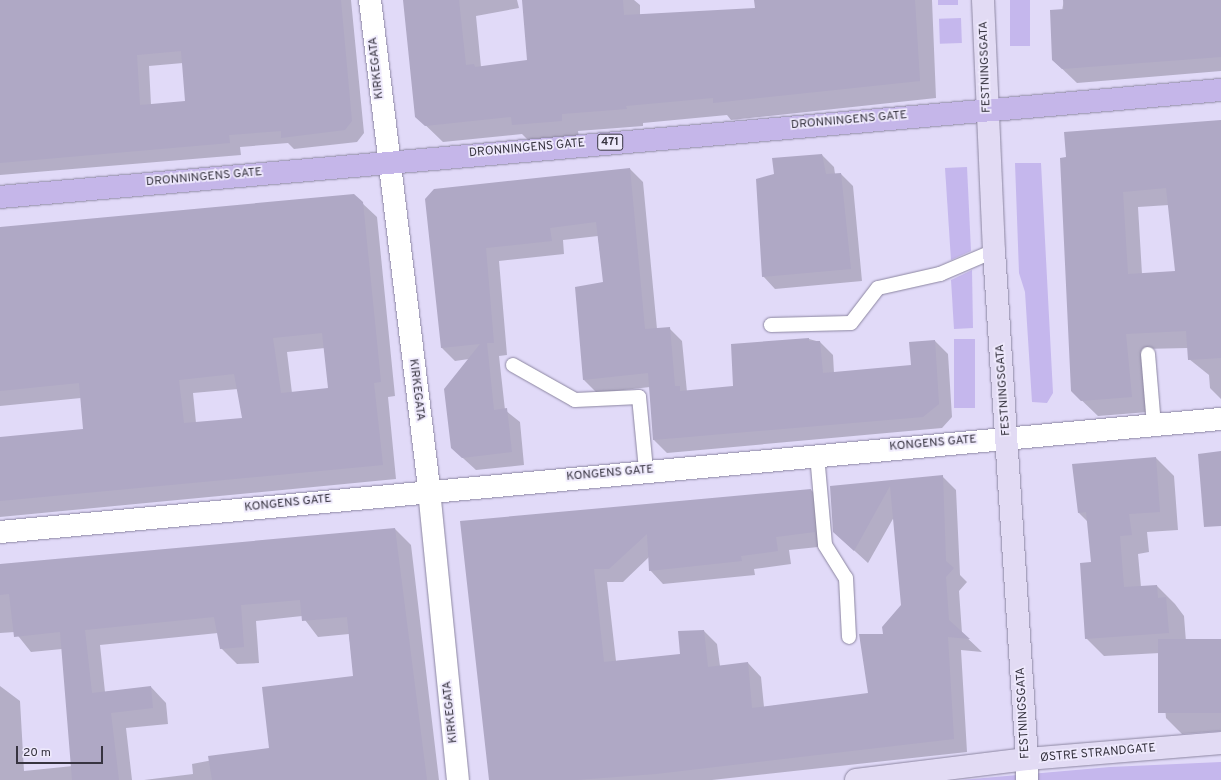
<!DOCTYPE html>
<html>
<head>
<meta charset="utf-8">
<style>
	body { margin:0 }
	#map { position:relative; width:1221px; height:780px; overflow:hidden; background:#e1daf8; font-family:Overpass,sans-serif }
	div>[style] { position:absolute }
	.green>* { inset:0; background:#c5b7ed; transform-origin:0 0 }
	.shadow>* { inset:0; background:#0003 }
	.building>* { inset:0; background:#afa8c5; transform-origin:0 0 }
	.roads { filter:drop-shadow(0 0 1px #8c86a1) drop-shadow(0 0 1px #8c86a1) }
	.lane>* { height:14px; margin:-7px; padding:0 7px; transform-origin:7px; border-radius:7px; background:#fff }
	.street>* { height:22px; margin:-11px; padding:0 11px; transform-origin:11px; border-radius:11px; background:#fff }
	.secondary>* { height:22px; margin:-11px; padding:0 11px; transform-origin:11px; border-radius:11px; background:#e2dbf4 }
	.primary>* { height:22px; margin:-11px; padding:0 11px; transform-origin:11px; border-radius:11px; background:#c5b6e9 }
	span { translate:-50% -50%; white-space:nowrap; text-align:center; line-height:1.15; -webkit-text-stroke:3.5px #eee9fc; paint-order:stroke }
	.shield-label span { padding:1px 3px; background:#eee9fc; border:1px solid; border-radius:3px; -webkit-text-stroke-width:0 }
	.shield-label { font-size:11px; color:#373440; font-weight:700 }
	.street-label { font-size:12px; color:#373440 }
	.scale { position:absolute; left:16px; top:746px; width:87px; height:18px; box-sizing:border-box; border:2px solid #373440; border-top:0; padding-left:5px; font-size:12px; line-height:14px; white-space:nowrap; color:#373440; -webkit-text-stroke:3px #eee9fc; paint-order:stroke }
</style>
</head>
<body>
<div id="map">
	<div class="green">
		<div style="left:938px;top:0;width:20px;height:5px"></div>
		<div style="left:1010px;top:0;width:20px;height:46px"></div>
		<div style="left:961px;top:18px;width:25px;height:22px;rotate:88deg"></div>
		<div style="clip-path:polygon(1015px 163px,1041px 163px,1053px 393px,1047px 403px,1032px 402px,1025px 292px,1019px 273px)"></div>
		<div style="clip-path:polygon(967px 167px,971px 251px,951px 260px,945px 168px)"></div>
		<div style="clip-path:polygon(972px 270px,973px 328px,954px 329px,951px 280px)"></div>
		<div style="left:954px;top:339px;width:21px;height:69px"></div>
		<div style="clip-path:polygon(1221px 762px,1221px 780px,961px 780px,1110px 767px)"></div>
	</div>
	<div class="shadow">
		<div style="clip-path:polygon(evenodd,0 0,351px 0,364px 133px,357px 142px,294px 149px,288px 143px,240px 147px,241px 155px,0 175px,0 0,183px 63px,186px 102px,151px 105px,149px 66px,183px 63px)"></div>
		<div style="clip-path:polygon(406px 0,517px 0,519px 8px,476px 16px,481px 67px,528px 61px,554px 0,634px 0,640px 5px,640px 15px,756px 9px,755px 0,932px 0,936px 98px,731px 120px,727px 115px,643px 123px,643px 126px,578px 131px,579px 138px,530px 142px,522px 134px,443px 142px,416px 116px)"></div>
		<div style="clip-path:polygon(1064px 0,1221px 1px,1221px 71px,1077px 83px,1053px 60px)"></div>
		<div style="clip-path:polygon(evenodd,1221px 122px,1221px 399px,1210px 388px,1209px 375px,1189px 359px,1188px 348px,1142px 349px,1148px 412px,1098px 416px,1072px 391px,1061px 159px,1221px 122px,1169px 205px,1176px 272px,1142px 274px,1138px 207px,1169px 205px)"></div>
		<div style="clip-path:polygon(822px 155px,834px 167px,835px 174px,841px 174px,853px 186px,862px 281px,775px 289px,763px 276px,775px 175px)"></div>
		<div style="clip-path:polygon(630px 169px,643px 182px,657px 329px,669px 328px,682px 341px,687px 392px,734px 387px,809px 339px,820px 342px,833px 355px,834px 373px,912px 366px,935px 341px,948px 354px,952px 417px,942px 428px,667px 453px,654px 440px,650px 387px,597px 393px,584px 380px,604px 283px,598px 236px,563px 240px,564px 254px,499px 261px,507px 355px,499px 356px,505px 410px,520px 422px,524px 465px,476px 470px,452px 448px,469px 359px,455px 361px,442px 348px,426px 200px)"></div>
		<div style="clip-path:polygon(evenodd,362px 203px,377px 217px,395px 396px,388px 397px,396px 479px,0 517px,0 438px,84px 430px,81px 398px,0 406px,0 228px,362px 203px,325px 348px,329px 389px,292px 393px,287px 352px,325px 348px,362px 203px,238px 389px,243px 419px,196px 423px,193px 393px,238px 389px)"></div>
		<div style="clip-path:polygon(1156px 458px,1174px 476px,1178px 530px,1147px 532px,1149px 552px,1138px 554px,1141px 587px,1157px 586px,1175px 604px,1184px 616px,1186px 642px,1221px 640px,1221px 731px,1182px 734px,1166px 718px,1160px 653px,1104px 656px,1086px 638px,1092px 563px,1088px 522px,1079px 513px,1074px 465px)"></div>
		<div style="clip-path:polygon(942px 476px,956px 490px,960px 575px,967px 582px,959px 591px,962px 633px,982px 652px,961px 650px,967px 752px,712px 780px,491px 780px,461px 522px,811px 490px,825px 504px,828px 546px,789px 550px,791px 564px,754px 569px,755px 575px,663px 584px,650px 570px,649px 557px,623px 582px,607px 582px,616px 661px,681px 655px,704px 631px,717px 644px,720px 666px,748px 663px,761px 677px,764px 707px,869px 694px,884px 635px,902px 606px,894px 517px,868px 563px,834px 532px,831px 487px)"></div>
		<div style="clip-path:polygon(395px 529px,411px 545px,439px 780px,144px 780px,193px 774px,192px 764px,270px 749px,354px 677px,349px 634px,318px 637px,302px 616px,256px 621px,259px 663px,237px 664px,221px 648px,218px 633px,100px 645px,105px 692px,151px 687px,166px 703px,168px 724px,126px 728px,132px 780px,0 780px,0 686px,20px 701px,24px 771px,73px 766px,62px 649px,31px 652px,15px 632px,0 633px,0 566px)"></div>
	</div>
	<div class="building">
		<div style="clip-path:polygon(evenodd,0 0,341px 0,352px 121px,345px 130px,281px 138px,281px 131px,229px 135px,230px 143px,0 163px,0 0,181px 51px,185px 101px,140px 105px,137px 55px,181px 51px)"></div>
		<div style="clip-path:polygon(403px 0,459px 0,466px 65px,474px 64px,475px 67px,527px 60px,522px 0,623px 0,624px 15px,755px 8px,754px 0,915px 0,920px 81px,713px 103px,713px 98px,626px 106px,627px 109px,562px 114px,562px 121px,512px 125px,511px 117px,425px 126px,415px 117px)"></div>
		<div style="clip-path:polygon(1063px 0,1221px 0,1221px 57px,1062px 69px,1052px 60px,1050px 10px,1064px 9px)"></div>
		<div style="clip-path:polygon(evenodd,1221px 120px,1221px 358px,1188px 360px,1186px 331px,1126px 334px,1132px 397px,1081px 401px,1071px 391px,1060px 158px,1066px 157px,1064px 132px,1221px 120px,1166px 188px,1175px 271px,1128px 274px,1123px 192px,1166px 188px)"></div>
		<div style="clip-path:polygon(822px 154px,826px 174px,841px 173px,851px 269px,762px 277px,756px 179px,774px 174px,772px 158px)"></div>
		<div style="clip-path:polygon(630px 168px,645px 329px,670px 327px,675px 386px,680px 386px,680px 391px,733px 386px,731px 344px,809px 338px,809px 341px,820px 341px,823px 373px,911px 365px,909px 342px,935px 340px,939px 404px,923px 417px,653px 440px,648px 373px,583px 380px,575px 287px,603px 282px,596px 222px,550px 228px,552px 241px,486px 248px,494px 343px,487px 343px,494px 410px,507px 408px,512px 452px,462px 458px,451px 448px,444px 389px,480px 344px,441px 348px,425px 199px,434px 189px)"></div>
		<div style="clip-path:polygon(evenodd,354px 194px,363px 202px,381px 382px,374px 383px,383px 465px,0 501px,0 437px,83px 429px,79px 383px,0 391px,0 227px,354px 194px,322px 333px,328px 388px,281px 393px,273px 338px,322px 333px,354px 194px,234px 374px,242px 418px,184px 423px,179px 380px,234px 374px)"></div>
		<div style="clip-path:polygon(1221px 451px,1221px 526px,1204px 527px,1198px 454px)"></div>
		<div style="clip-path:polygon(1156px 457px,1160px 512px,1129px 514px,1132px 535px,1120px 536px,1124px 587px,1157px 585px,1158px 598px,1166px 597px,1169px 633px,1085px 639px,1080px 563px,1091px 562px,1086px 512px,1078px 513px,1072px 464px)"></div>
		<div style="clip-path:polygon(943px 475px,946px 561px,954px 568px,946px 577px,949px 620px,970px 639px,948px 637px,954px 739px,656px 774px,577px 780px,489px 780px,460px 521px,811px 489px,815px 532px,776px 537px,778px 551px,741px 556px,742px 561px,649px 571px,647px 534px,609px 569px,594px 569px,604px 662px,680px 654px,678px 631px,704px 630px,708px 667px,748px 662px,752px 708px,868px 693px,859px 634px,883px 634px,882px 627px,901px 605px,890px 486px,854px 551px,833px 532px,830px 486px)"></div>
		<div style="clip-path:polygon(395px 528px,427px 780px,212px 780px,208px 756px,269px 748px,262px 687px,353px 676px,347px 617px,302px 621px,300px 600px,241px 605px,244px 647px,220px 649px,214px 617px,85px 630px,92px 693px,151px 686px,153px 708px,111px 713px,119px 780px,72px 780px,60px 632px,14px 637px,9px 594px,0 595px,0 564px)"></div>
		<div style="left:1221px;top:639px;width:74px;height:63px;rotate:90deg"></div>
	</div>
	<div class="roads">
		<div class="lane">
			<div style="left:771px;top:325px;width:80px;rotate:-1.4deg"></div>
			<div style="left:851px;top:323px;width:44px;rotate:-52.4deg"></div>
			<div style="left:878px;top:288px;width:64px;rotate:-12.7deg"></div>
			<div style="left:940px;top:274px;width:59px;rotate:-23.1deg"></div>
			<div style="left:1148px;top:354px;width:71px;rotate:85.2deg"></div>
			<div style="left:513px;top:365px;width:71px;rotate:29.4deg"></div>
			<div style="left:575px;top:400px;width:64px;rotate:-2.7deg"></div>
			<div style="left:639px;top:397px;width:73px;rotate:84.5deg"></div>
			<div style="left:817px;top:455px;width:90px;rotate:84.9deg"></div>
			<div style="left:825px;top:545px;width:39px;rotate:58deg"></div>
			<div style="left:846px;top:578px;width:59px;rotate:87.1deg"></div>
		</div>
		<div class="street">
			<div style="left:370px;top:0;width:494px;rotate:83.1deg"></div>
			<div style="left:429px;top:490px;width:291px;rotate:84.3deg"></div>
			<div style="left:0;top:532px;width:1226px;rotate:-5.29deg"></div>
			<div style="left:1027px;top:759px;width:21px;rotate:90deg"></div>
		</div>
		<div class="secondary">
			<div style="left:983px;top:0;width:251px;rotate:87.5deg"></div>
			<div style="left:994px;top:251px;width:509px;rotate:86.28deg"></div>
			<div style="left:856px;top:780px;width:172px;rotate:-7deg"></div>
			<div style="left:1027px;top:759px;width:195px;rotate:-4.7deg"></div>
		</div>
		<div class="primary">
			<div style="left:0;top:197px;width:1226px;rotate:-5.01deg"></div>
		</div>
	</div>
	<div class="shield-label">
		<span style="left:610px;top:142px">471</span>
	</div>
	<div class="street-label">
		<span style="left:986px;top:67px;rotate:-92deg">FESTNINGSGATA</span>
		<span style="left:377px;top:68px;rotate:-96deg">KIRKEGATA</span>
		<span style="left:849px;top:121px;rotate:-5deg">DRONNINGENS GATE</span>
		<span style="left:527px;top:149px;rotate:-5deg">DRONNINGENS GATE</span>
		<span style="left:204px;top:178px;rotate:-5deg">DRONNINGENS GATE</span>
		<span style="left:416px;top:390px;rotate:83deg">KIRKEGATA</span>
		<span style="left:1004px;top:390px;rotate:-94deg">FESTNINGSGATA</span>
		<span style="left:933px;top:444px;rotate:-5deg">KONGENS GATE</span>
		<span style="left:610px;top:474px;rotate:-5deg">KONGENS GATE</span>
		<span style="left:288px;top:504px;rotate:-6deg">KONGENS GATE</span>
		<span style="left:451px;top:712px;rotate:-96deg">KIRKEGATA</span>
		<span style="left:1024px;top:713px;rotate:-93deg">FESTNINGSGATA</span>
		<span style="left:1098px;top:754px;rotate:-5deg">ØSTRE STRANDGATE</span>
	</div>
	<div class="scale">20 m</div>
</div>
</body>
</html>
